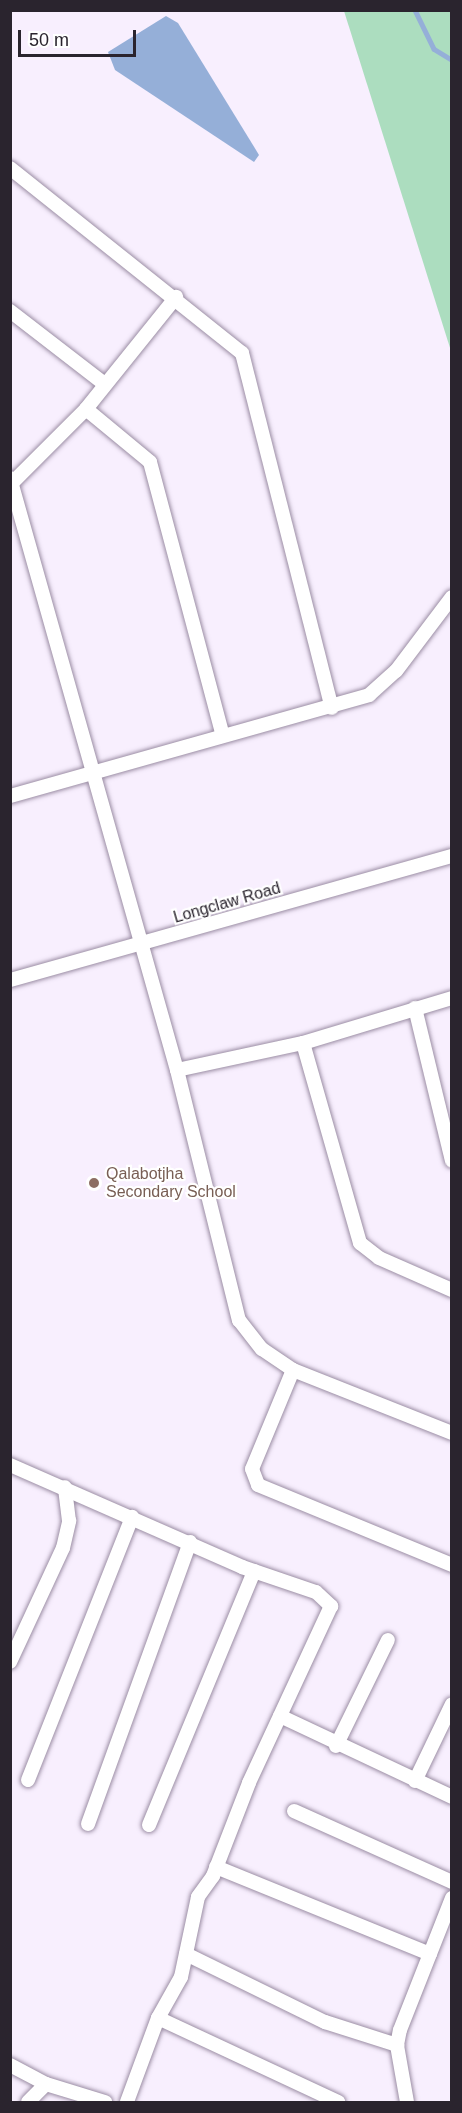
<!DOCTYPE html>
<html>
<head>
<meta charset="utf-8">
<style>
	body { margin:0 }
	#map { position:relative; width:462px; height:2113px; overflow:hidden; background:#f8effe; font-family:Arial,sans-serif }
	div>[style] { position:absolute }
	.green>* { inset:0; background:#acddbf }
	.water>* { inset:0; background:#95afd8 }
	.stream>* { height:4.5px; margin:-2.25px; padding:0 2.25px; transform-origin:2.25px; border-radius:2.25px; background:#95afd8 }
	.roads { filter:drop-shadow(0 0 2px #9b8da4) drop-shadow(0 0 2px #9b8da4) }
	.street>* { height:14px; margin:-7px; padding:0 7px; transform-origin:7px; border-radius:7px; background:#fff }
	.dots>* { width:16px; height:16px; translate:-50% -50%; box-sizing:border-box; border:3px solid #fff; border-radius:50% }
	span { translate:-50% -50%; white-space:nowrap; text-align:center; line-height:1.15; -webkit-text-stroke:4.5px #fff; paint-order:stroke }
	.street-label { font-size:16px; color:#2a242e }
	.education-label { font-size:16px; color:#785e54 }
	.left { translate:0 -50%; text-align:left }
	.frame { position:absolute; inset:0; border:12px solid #2a242e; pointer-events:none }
	.scale { position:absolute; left:18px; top:30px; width:118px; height:27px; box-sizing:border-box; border:3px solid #2a242e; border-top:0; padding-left:8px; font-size:18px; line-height:21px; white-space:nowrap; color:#2a242e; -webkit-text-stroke:4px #fff; paint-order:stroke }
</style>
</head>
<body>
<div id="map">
	<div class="green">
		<div style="clip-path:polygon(344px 11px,451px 11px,451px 351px)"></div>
	</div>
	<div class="water">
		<div style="clip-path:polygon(166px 16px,178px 23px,259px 155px,254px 162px,115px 70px,108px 52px)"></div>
	</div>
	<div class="stream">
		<div style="left:415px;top:10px;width:43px;rotate:64deg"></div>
		<div style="left:434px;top:49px;width:21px;rotate:31deg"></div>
	</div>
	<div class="roads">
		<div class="street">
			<div style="left:10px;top:168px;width:297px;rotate:38.6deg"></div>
			<div style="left:242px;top:353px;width:366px;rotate:75.8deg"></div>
			<div style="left:10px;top:311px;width:118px;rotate:37.7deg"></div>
			<div style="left:86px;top:409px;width:144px;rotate:-51.2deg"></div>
			<div style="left:10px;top:478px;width:615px;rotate:74.25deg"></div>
			<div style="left:177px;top:1070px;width:258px;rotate:76.1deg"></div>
			<div style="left:239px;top:1320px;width:37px;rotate:52deg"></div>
			<div style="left:262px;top:1349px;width:37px;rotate:34deg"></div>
			<div style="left:293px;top:1370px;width:171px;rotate:21.6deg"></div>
			<div style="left:14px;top:481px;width:102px;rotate:-45deg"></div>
			<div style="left:86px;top:409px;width:83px;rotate:39.6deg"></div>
			<div style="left:150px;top:462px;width:280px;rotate:75.1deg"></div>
			<div style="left:10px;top:796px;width:373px;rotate:-15.7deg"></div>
			<div style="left:369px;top:695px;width:36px;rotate:-42deg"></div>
			<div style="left:396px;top:671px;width:93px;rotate:-52.9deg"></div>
			<div style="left:10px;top:980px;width:459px;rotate:-15.7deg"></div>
			<div style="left:415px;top:1008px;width:157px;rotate:76.4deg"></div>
			<div style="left:303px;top:1043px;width:208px;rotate:74.1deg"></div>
			<div style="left:360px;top:1243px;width:24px;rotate:38deg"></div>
			<div style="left:379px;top:1258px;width:80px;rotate:23.7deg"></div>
			<div style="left:177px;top:1070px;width:129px;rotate:-12.1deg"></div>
			<div style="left:303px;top:1043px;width:156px;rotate:-16.8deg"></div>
			<div style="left:293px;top:1370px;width:107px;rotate:112.5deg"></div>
			<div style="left:252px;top:1469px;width:17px;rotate:69deg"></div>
			<div style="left:258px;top:1485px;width:210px;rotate:22.4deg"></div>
			<div style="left:10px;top:1465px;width:253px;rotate:23.7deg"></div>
			<div style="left:242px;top:1567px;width:78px;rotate:18.7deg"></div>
			<div style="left:316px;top:1592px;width:21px;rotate:43deg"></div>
			<div style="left:331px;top:1606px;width:195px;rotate:114.9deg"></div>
			<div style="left:249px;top:1783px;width:100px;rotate:111.2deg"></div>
			<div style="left:213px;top:1876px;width:26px;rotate:126deg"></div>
			<div style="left:198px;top:1897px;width:82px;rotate:102deg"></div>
			<div style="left:181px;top:1977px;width:47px;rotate:119.3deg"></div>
			<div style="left:158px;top:2018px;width:90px;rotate:110.3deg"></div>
			<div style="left:10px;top:1662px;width:126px;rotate:-65.1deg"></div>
			<div style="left:63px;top:1548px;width:28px;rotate:-77deg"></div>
			<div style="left:69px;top:1521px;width:34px;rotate:-97deg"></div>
			<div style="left:280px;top:1716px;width:190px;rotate:25.2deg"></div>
			<div style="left:336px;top:1746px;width:118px;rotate:-63.9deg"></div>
			<div style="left:28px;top:1780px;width:283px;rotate:-68.4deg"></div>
			<div style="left:415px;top:1781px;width:85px;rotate:-64.3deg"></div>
			<div style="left:294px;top:1811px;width:173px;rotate:24.2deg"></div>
			<div style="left:88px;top:1824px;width:300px;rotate:-70.1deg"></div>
			<div style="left:149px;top:1825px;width:275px;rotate:-67.5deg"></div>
			<div style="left:216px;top:1867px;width:231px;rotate:22.1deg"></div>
			<div style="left:186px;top:1954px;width:155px;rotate:26.1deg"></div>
			<div style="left:325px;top:2022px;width:76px;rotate:17.7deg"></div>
			<div style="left:158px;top:2018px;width:199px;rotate:25deg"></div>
			<div style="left:10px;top:2065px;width:41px;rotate:27.8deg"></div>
			<div style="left:46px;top:2084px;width:62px;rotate:17deg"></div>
			<div style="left:28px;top:2102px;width:25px;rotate:-45deg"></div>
			<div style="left:407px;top:2102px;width:58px;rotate:-100deg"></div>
			<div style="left:397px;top:2045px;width:15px;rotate:-79deg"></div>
			<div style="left:400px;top:2030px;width:142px;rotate:-68.5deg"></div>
		</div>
	</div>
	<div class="dots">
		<div style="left:94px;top:1183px;background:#8d6e63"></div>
	</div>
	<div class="street-label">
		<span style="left:227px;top:903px;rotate:-16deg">Longclaw Road</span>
	</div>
	<div class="education-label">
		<span class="left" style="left:106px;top:1183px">Qalabotjha<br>Secondary School</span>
	</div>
	<div class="frame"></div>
	<div class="scale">50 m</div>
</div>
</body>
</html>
